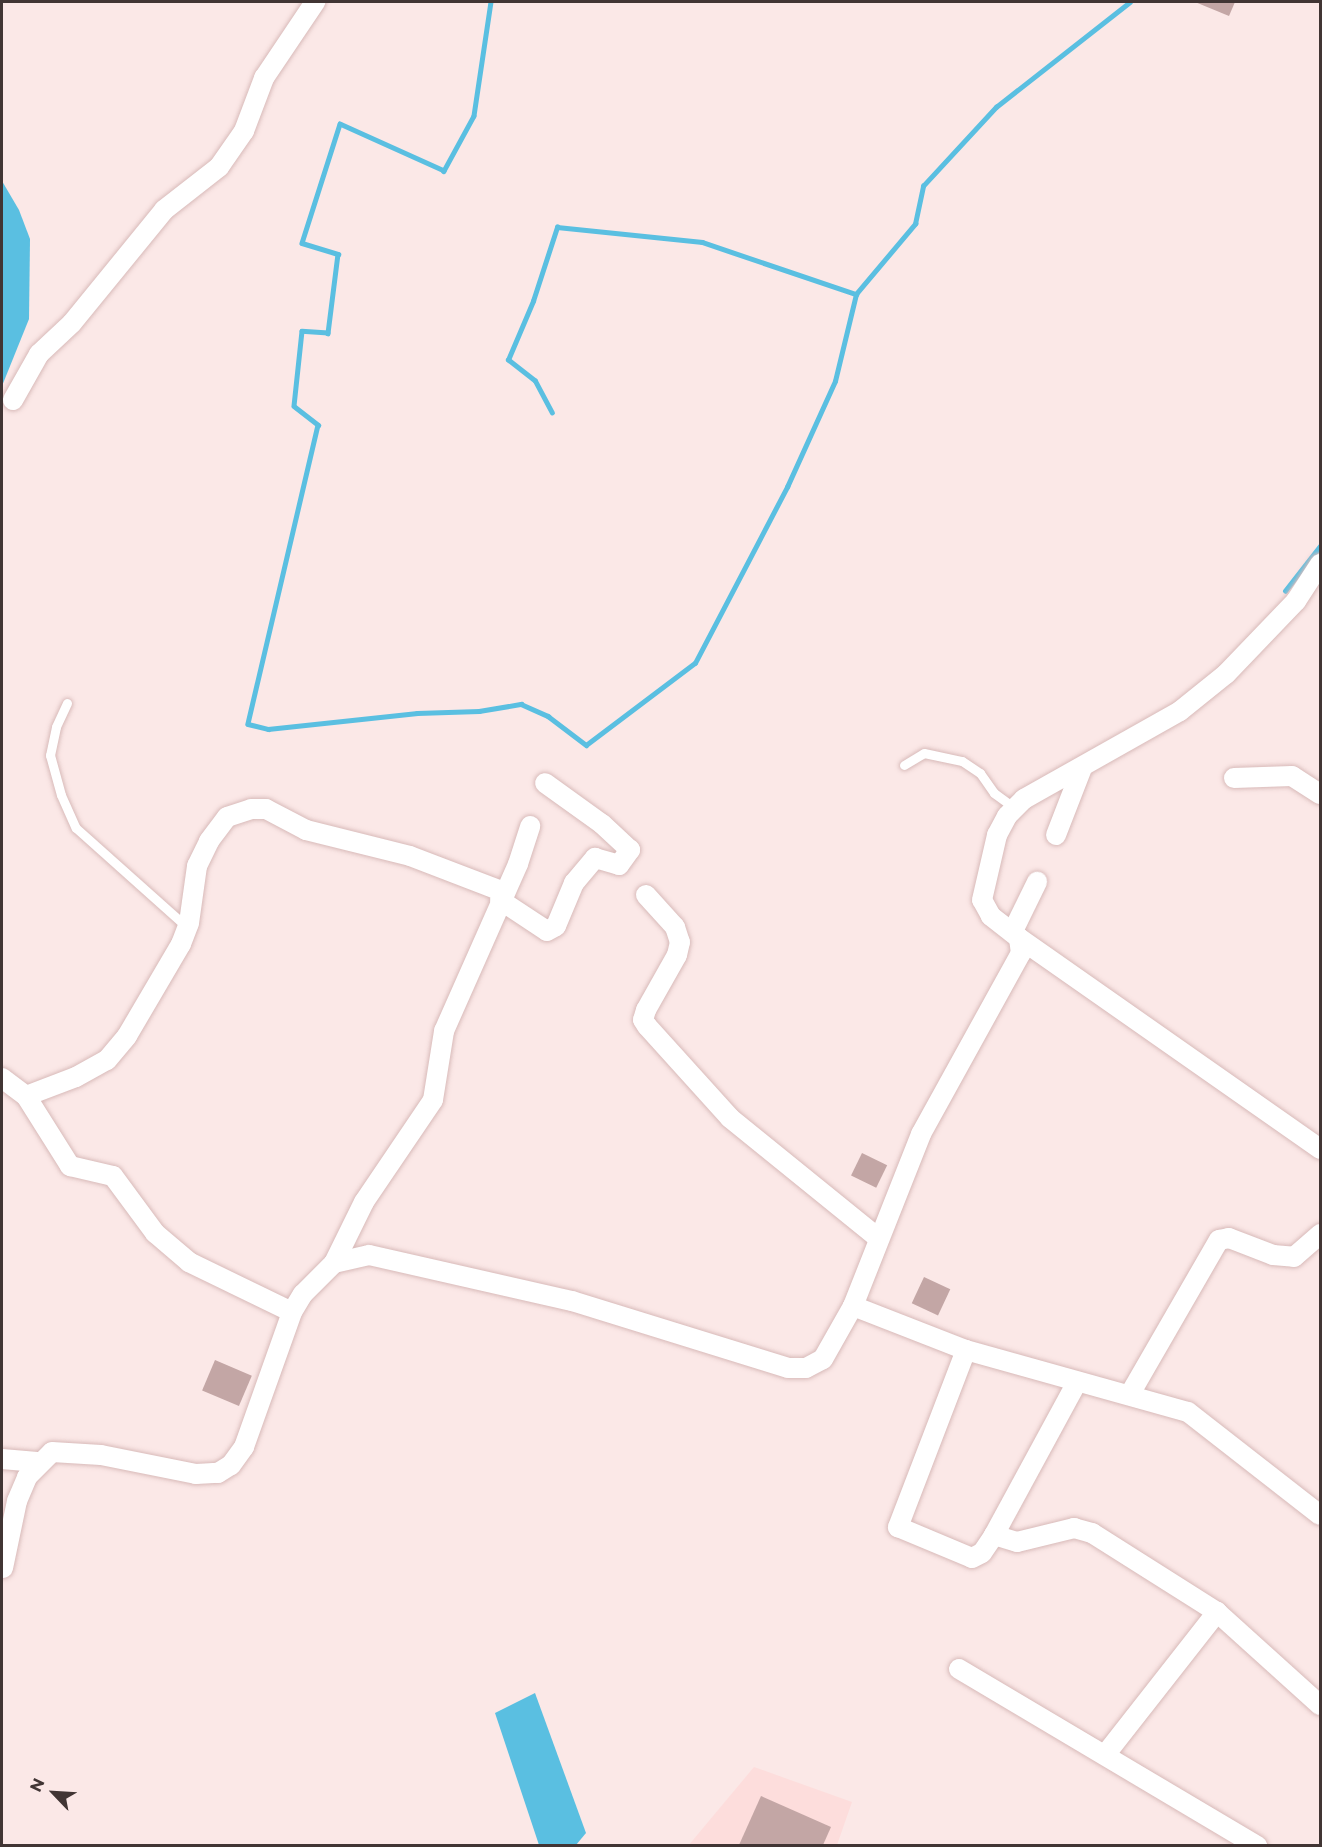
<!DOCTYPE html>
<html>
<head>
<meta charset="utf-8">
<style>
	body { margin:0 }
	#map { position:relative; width:1322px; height:1847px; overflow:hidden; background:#fbe8e7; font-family:Montserrat,sans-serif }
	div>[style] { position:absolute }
	.built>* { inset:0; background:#fddddc }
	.water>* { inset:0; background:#5abfe1 }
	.stream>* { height:4.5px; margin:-2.25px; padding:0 2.25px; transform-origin:2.25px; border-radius:2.25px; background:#5abfe1 }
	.building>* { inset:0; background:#c3a6a5; transform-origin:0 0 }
	.roads { filter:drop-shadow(0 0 2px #d8bab9) drop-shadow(0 0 2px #d8bab9) }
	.service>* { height:9px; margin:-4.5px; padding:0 4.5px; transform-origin:4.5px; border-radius:4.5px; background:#fff }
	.minor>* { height:20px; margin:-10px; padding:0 10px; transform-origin:10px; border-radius:10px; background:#fff }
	span { translate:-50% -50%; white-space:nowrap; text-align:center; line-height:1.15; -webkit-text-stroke:4.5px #fbe8e7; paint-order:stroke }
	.frame { position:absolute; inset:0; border:3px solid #413534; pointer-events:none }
	.north { position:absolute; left:24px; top:1763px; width:60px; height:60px; -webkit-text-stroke:4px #fbe8e7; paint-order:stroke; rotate:295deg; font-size:16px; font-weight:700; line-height:24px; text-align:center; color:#413534 }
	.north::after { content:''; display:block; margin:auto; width:21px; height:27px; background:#413534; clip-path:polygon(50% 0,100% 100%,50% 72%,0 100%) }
</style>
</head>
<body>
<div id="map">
	<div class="built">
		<div style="clip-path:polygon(754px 1767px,852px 1802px,837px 1845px,688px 1846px)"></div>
	</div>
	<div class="water">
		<div style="clip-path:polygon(2px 181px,19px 210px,30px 239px,29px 319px,2px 386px)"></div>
		<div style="clip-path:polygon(535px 1693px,586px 1833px,576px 1845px,539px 1845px,495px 1713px)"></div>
	</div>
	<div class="stream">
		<div style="left:491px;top:2px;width:115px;rotate:98.5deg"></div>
		<div style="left:474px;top:116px;width:63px;rotate:118.6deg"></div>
		<div style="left:444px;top:171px;width:114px;rotate:-155.7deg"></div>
		<div style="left:340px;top:124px;width:125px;rotate:107.7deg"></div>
		<div style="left:302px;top:243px;width:38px;rotate:17deg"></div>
		<div style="left:338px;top:254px;width:80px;rotate:97.2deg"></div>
		<div style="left:328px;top:333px;width:26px;rotate:-176deg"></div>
		<div style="left:302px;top:331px;width:75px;rotate:96.1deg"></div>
		<div style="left:294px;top:406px;width:31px;rotate:38deg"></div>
		<div style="left:318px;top:425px;width:307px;rotate:103.2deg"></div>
		<div style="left:248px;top:724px;width:21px;rotate:14deg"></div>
		<div style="left:268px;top:729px;width:150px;rotate:-6.1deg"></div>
		<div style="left:417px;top:713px;width:62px;rotate:-1.8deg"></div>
		<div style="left:479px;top:711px;width:43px;rotate:-9.5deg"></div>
		<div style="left:521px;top:704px;width:30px;rotate:24deg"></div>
		<div style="left:548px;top:716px;width:48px;rotate:37.3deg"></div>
		<div style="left:586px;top:745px;width:136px;rotate:-37deg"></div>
		<div style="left:695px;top:663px;width:199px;rotate:-62.4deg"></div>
		<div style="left:787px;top:487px;width:116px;rotate:-65.6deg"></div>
		<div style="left:835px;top:381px;width:89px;rotate:-76.4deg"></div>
		<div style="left:856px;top:294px;width:92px;rotate:-49.9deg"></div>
		<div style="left:915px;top:224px;width:39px;rotate:-78deg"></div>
		<div style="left:923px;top:186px;width:108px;rotate:-47.3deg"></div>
		<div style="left:996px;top:107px;width:170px;rotate:-38.1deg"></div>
		<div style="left:552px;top:413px;width:36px;rotate:-118deg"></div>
		<div style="left:535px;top:381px;width:34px;rotate:-142deg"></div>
		<div style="left:508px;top:360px;width:64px;rotate:-67deg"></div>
		<div style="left:533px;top:301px;width:78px;rotate:-72deg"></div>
		<div style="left:557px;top:227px;width:146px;rotate:5.9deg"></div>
		<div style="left:702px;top:242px;width:163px;rotate:18.7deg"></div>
		<div style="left:1285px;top:591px;width:57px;rotate:-52.1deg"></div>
	</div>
	<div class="building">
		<div style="clip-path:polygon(1195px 2px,1235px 2px,1229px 16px)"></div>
		<div style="left:862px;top:1153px;width:28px;height:25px;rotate:26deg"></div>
		<div style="left:924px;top:1277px;width:29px;height:29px;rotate:25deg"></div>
		<div style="left:215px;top:1360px;width:40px;height:33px;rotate:23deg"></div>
		<div style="clip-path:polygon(761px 1796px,831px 1827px,823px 1845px,739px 1845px)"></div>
	</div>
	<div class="roads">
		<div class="service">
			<div style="left:67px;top:703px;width:26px;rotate:115deg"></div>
			<div style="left:56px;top:727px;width:29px;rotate:102deg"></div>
			<div style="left:50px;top:755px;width:41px;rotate:74.6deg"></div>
			<div style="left:61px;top:795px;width:36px;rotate:66deg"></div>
			<div style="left:76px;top:828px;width:150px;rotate:41.8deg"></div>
			<div style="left:904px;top:765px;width:23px;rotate:-31deg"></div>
			<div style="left:924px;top:753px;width:39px;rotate:12deg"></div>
			<div style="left:962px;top:761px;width:22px;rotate:34deg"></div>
			<div style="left:980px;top:773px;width:24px;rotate:55deg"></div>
			<div style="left:994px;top:793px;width:24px;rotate:36deg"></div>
		</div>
		<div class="minor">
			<div style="left:13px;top:400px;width:53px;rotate:-60.5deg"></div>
			<div style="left:39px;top:354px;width:45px;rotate:-43.2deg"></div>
			<div style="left:72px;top:323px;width:146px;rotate:-50.8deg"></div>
			<div style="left:164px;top:210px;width:70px;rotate:-38deg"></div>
			<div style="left:219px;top:167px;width:44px;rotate:-55.2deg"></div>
			<div style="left:244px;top:131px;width:57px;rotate:-69.3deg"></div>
			<div style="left:264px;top:78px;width:92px;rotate:-56.1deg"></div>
			<div style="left:1234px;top:778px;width:58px;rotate:-2deg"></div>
			<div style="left:1292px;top:776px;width:33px;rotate:33deg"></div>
			<div style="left:1056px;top:835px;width:72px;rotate:-68.8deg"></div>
			<div style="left:646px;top:895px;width:43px;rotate:47.8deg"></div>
			<div style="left:675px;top:927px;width:16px;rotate:72deg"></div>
			<div style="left:680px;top:942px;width:13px;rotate:103deg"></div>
			<div style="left:677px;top:955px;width:63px;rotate:119.4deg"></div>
			<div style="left:646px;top:1010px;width:10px;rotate:107deg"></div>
			<div style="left:643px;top:1020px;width:7px;rotate:56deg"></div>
			<div style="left:647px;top:1026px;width:124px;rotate:47.9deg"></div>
			<div style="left:730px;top:1118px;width:189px;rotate:39deg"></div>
			<div style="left:500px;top:900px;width:56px;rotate:33.4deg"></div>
			<div style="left:547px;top:931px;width:10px;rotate:-29deg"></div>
			<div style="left:556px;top:926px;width:47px;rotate:-67.3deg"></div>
			<div style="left:574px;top:883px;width:33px;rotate:-50deg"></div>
			<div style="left:595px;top:858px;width:25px;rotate:16deg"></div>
			<div style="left:619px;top:865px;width:19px;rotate:-54deg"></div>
			<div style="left:630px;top:850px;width:38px;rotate:-137deg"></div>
			<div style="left:602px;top:824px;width:70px;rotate:-144.3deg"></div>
			<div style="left:1013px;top:931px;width:55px;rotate:-63.9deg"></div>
			<div style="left:1019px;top:938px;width:368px;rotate:35deg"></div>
			<div style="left:2px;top:1078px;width:30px;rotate:37deg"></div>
			<div style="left:26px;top:1096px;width:83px;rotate:57.8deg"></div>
			<div style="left:70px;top:1166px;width:44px;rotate:13.1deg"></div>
			<div style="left:113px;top:1176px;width:71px;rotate:53.6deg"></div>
			<div style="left:155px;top:1233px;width:45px;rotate:40.5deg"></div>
			<div style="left:189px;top:1262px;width:114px;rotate:25.9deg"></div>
			<div style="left:26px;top:1096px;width:53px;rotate:-20.8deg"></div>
			<div style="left:76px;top:1077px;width:35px;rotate:-29deg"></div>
			<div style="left:107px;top:1060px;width:31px;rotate:-50deg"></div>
			<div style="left:127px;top:1036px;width:107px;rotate:-59.6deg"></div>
			<div style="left:181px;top:944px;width:22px;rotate:-69deg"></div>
			<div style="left:189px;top:923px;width:58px;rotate:-82deg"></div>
			<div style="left:197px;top:866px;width:28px;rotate:-64deg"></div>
			<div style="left:209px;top:841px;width:30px;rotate:-53deg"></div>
			<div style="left:227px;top:817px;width:25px;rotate:-18deg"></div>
			<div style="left:251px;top:809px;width:15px"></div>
			<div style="left:266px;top:809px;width:45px;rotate:27.7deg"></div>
			<div style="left:306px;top:830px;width:107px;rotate:14deg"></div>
			<div style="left:410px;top:856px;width:101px;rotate:21deg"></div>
			<div style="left:334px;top:1263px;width:68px;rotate:-63.8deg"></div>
			<div style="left:364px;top:1202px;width:123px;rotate:-55.9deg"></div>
			<div style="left:433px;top:1100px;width:70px;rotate:-80.9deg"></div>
			<div style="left:444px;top:1031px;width:183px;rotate:-66.1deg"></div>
			<div style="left:518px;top:864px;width:40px;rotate:-72deg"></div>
			<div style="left:853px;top:1306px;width:185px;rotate:-68.4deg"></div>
			<div style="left:921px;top:1134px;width:207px;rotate:-61.1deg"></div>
			<div style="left:1021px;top:953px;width:15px;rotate:-98deg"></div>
			<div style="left:1019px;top:938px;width:36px;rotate:-142deg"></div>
			<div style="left:991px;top:916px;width:18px;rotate:-119deg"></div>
			<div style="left:982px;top:900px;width:67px;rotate:-77deg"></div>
			<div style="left:997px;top:835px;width:21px;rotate:-62deg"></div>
			<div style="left:1007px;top:816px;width:24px;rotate:-45deg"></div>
			<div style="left:1024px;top:799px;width:179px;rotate:-29.4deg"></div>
			<div style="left:1180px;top:711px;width:59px;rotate:-38.8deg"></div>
			<div style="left:1226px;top:674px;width:101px;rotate:-46.2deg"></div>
			<div style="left:1296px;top:601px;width:44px;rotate:-57deg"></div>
			<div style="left:966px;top:1350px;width:190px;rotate:111deg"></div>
			<div style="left:898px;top:1527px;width:80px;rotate:22.7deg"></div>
			<div style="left:972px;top:1558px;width:11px;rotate:-27deg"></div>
			<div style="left:982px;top:1553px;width:22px;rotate:-56deg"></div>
			<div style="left:994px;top:1535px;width:24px;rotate:17deg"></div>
			<div style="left:1017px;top:1542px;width:59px;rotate:-13.8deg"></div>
			<div style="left:1074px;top:1528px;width:19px;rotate:16deg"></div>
			<div style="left:1092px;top:1533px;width:148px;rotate:32.3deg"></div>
			<div style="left:1217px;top:1612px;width:139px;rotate:42.1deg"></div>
			<div style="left:1130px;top:1394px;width:178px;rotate:-60deg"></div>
			<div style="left:1219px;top:1240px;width:10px;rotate:-11deg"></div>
			<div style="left:1229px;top:1238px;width:47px;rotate:21.1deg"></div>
			<div style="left:1273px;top:1255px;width:21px;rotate:5deg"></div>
			<div style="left:1294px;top:1257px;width:35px;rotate:-41deg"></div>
			<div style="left:2px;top:1459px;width:38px;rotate:5deg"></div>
			<div style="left:994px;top:1535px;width:174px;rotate:-61.5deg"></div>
			<div style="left:3px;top:1568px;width:68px;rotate:-78.2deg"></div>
			<div style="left:17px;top:1501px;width:26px;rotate:-67deg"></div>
			<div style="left:27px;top:1477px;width:35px;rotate:-45deg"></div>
			<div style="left:52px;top:1452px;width:49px;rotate:3.5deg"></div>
			<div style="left:101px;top:1455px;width:97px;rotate:11.3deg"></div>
			<div style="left:196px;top:1474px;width:22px;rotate:-3deg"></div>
			<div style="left:218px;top:1473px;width:15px;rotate:-32deg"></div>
			<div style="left:231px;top:1465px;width:22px;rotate:-54deg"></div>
			<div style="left:244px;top:1447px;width:143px;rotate:-70.4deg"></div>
			<div style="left:292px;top:1312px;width:21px;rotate:-59deg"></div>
			<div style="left:303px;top:1294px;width:44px;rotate:-45deg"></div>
			<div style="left:334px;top:1263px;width:36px;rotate:-13deg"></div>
			<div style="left:369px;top:1255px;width:208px;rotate:12.8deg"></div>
			<div style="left:572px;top:1301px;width:226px;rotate:17.2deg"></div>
			<div style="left:788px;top:1368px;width:18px"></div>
			<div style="left:806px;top:1368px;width:19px;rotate:-28deg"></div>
			<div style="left:823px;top:1359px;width:61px;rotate:-60.5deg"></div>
			<div style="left:853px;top:1306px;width:121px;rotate:21.3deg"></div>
			<div style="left:966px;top:1350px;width:230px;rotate:15.6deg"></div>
			<div style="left:1188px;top:1412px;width:167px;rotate:38deg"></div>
			<div style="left:959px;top:1669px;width:347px;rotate:30.7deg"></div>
			<div style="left:1105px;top:1755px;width:182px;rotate:-51.9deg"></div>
		</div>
	</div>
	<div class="frame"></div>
	<div class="north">N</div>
</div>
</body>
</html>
